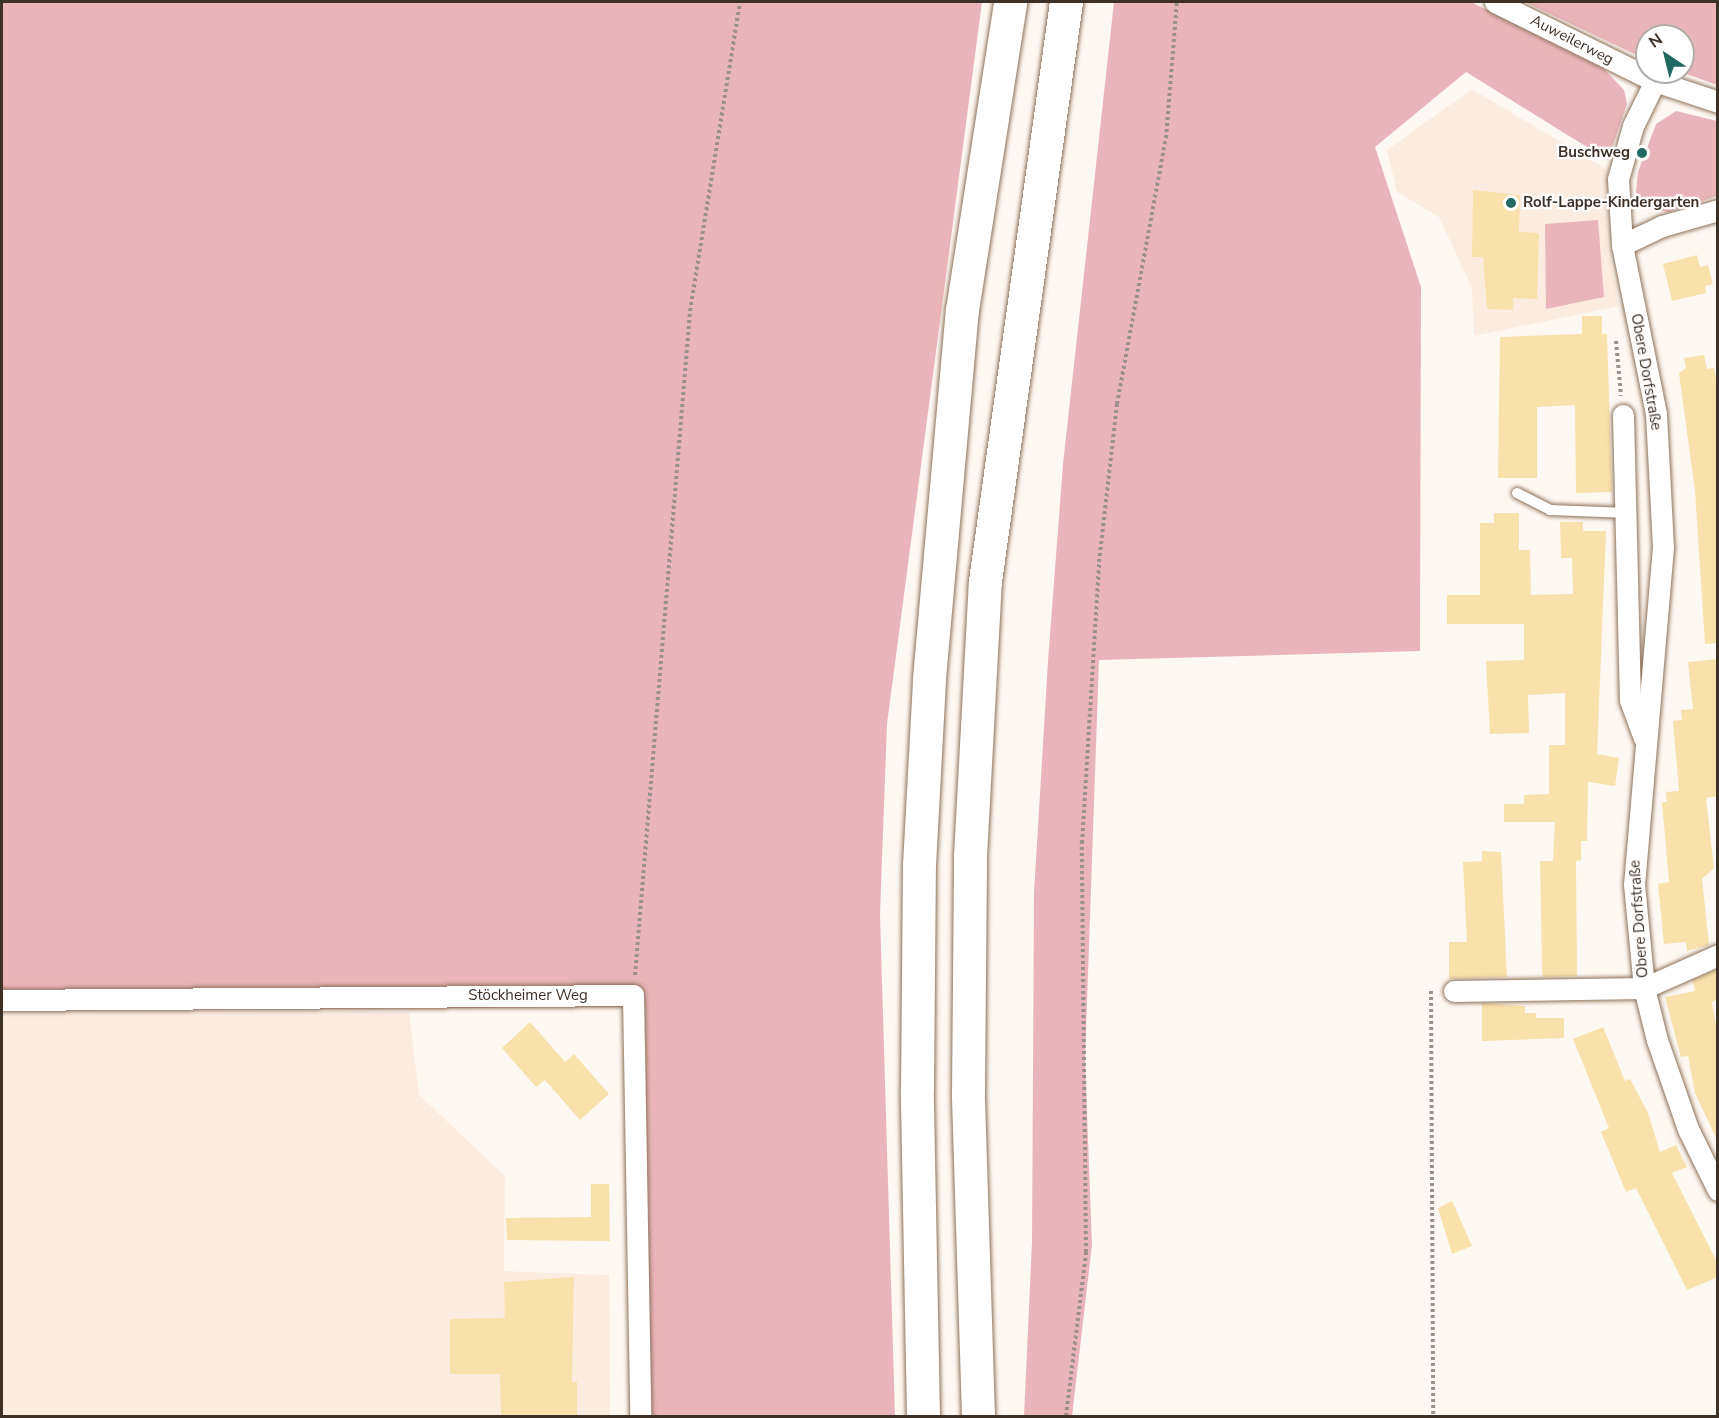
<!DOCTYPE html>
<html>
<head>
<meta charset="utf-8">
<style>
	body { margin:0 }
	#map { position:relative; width:1719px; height:1418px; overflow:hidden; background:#fef8f3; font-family:"Nunito Sans",sans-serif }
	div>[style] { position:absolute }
	.built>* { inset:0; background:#fcecdf }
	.green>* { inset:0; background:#eab5ba }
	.building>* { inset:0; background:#f9e1ac }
	.path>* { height:4px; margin-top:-2px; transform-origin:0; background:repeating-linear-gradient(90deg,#9b9189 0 3px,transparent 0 6px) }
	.roads { filter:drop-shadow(0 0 2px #8e725a) drop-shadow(0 0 2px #8e725a) }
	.lane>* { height:10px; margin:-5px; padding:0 5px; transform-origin:5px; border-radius:5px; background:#fff }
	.street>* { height:21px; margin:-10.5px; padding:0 10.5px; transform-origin:10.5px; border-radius:10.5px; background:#fff }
	.highway>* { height:33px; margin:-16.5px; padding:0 16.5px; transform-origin:16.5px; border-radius:16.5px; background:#fff }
	.dots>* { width:16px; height:16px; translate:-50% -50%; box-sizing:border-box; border:3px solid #fff; border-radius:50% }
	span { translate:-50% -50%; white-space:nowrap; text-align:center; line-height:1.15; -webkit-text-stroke:4.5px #fff; paint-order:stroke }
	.street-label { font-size:15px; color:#3d3026 }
	.poi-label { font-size:15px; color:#3d3026; font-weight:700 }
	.right { translate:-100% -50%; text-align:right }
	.left { translate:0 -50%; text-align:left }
	.frame { position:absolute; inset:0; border:3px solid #3d3026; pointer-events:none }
	.north { position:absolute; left:1635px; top:24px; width:60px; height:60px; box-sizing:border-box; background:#fff; border:2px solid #b1aca8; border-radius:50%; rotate:325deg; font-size:16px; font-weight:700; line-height:24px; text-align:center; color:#3d3026 }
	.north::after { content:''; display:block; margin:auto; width:21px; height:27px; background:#216a62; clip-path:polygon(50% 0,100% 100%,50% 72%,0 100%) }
</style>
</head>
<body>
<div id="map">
	<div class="built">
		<div style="clip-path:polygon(1472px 89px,1608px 170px,1607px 242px,1619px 306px,1474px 336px,1472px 288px,1439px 217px,1397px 192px,1387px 150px)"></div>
		<div style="clip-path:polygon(2px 1011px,409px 1012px,419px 1095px,505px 1176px,504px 1271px,609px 1275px,610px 1416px,2px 1416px)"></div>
	</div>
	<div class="green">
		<div style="clip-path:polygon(2px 2px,982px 2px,887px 724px,880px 914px,895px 1416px,650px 1416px,645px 1007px,2px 1011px)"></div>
		<div style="clip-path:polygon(1114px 2px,1471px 2px,1602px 67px,1624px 90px,1627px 104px,1608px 160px,1466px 72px,1375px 147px,1421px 287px,1420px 651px,1099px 660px,1085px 1060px,1092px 1245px,1072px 1416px,1024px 1416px,1032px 1242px,1034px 893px,1048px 661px,1063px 464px)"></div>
		<div style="clip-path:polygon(1525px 2px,1717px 2px,1717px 85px,1681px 72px,1683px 36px,1647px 36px,1647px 60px)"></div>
		<div style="clip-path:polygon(1676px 111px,1717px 121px,1717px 196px,1669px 212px,1646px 209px,1636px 192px,1638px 172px,1656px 124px)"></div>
		<div style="clip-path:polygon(1598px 220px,1604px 297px,1546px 309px,1545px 224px)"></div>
	</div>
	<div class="building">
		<div style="clip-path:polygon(1473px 190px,1520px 195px,1519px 232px,1539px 233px,1537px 299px,1513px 298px,1513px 310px,1487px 309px,1483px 257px,1472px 257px)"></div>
		<div style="clip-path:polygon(1697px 255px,1700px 267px,1708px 265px,1713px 284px,1705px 286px,1706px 293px,1672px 301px,1663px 264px)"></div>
		<div style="clip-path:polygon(1582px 316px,1602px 316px,1602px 334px,1607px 334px,1612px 492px,1576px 493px,1575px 405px,1537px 407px,1537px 478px,1498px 478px,1500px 337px,1582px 334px)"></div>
		<div style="clip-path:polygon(1704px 355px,1707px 369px,1714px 368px,1718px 389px,1718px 643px,1705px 644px,1695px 491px,1679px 373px,1686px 368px,1684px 358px)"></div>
		<div style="clip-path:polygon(1494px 513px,1519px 513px,1519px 550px,1530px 550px,1531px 595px,1573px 594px,1572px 558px,1561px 558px,1560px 522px,1583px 522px,1583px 531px,1606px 531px,1597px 754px,1619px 758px,1615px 786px,1588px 782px,1587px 841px,1581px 841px,1581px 860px,1576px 861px,1577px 976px,1543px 977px,1542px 970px,1540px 861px,1553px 861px,1555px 822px,1504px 822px,1504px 804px,1524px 804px,1524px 795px,1549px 794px,1549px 745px,1565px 745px,1565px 693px,1528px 695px,1529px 733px,1490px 734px,1486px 661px,1524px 660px,1524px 624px,1447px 624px,1447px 595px,1480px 595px,1480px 523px,1494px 523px)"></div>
		<div style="clip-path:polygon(1718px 659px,1718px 796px,1706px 798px,1714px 868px,1702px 879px,1709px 945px,1687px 951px,1686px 942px,1664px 944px,1658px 884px,1669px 882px,1662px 802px,1667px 802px,1666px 792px,1679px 791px,1673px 721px,1682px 720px,1681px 710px,1693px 709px,1688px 662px)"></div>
		<div style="clip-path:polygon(1482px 851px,1501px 852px,1507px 977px,1449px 979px,1449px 942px,1467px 942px,1463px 862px,1482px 861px)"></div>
		<div style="clip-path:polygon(1718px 969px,1718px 999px,1712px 1002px,1718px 1036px,1716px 1138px,1695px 1093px,1688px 1056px,1681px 1057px,1665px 997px,1695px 991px,1692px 980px)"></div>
		<div style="clip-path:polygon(1482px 1003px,1525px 1006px,1525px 1013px,1536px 1013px,1536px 1018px,1564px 1018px,1564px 1038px,1482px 1041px)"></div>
		<div style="clip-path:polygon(530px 1022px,565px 1062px,574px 1054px,609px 1094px,580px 1120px,545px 1080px,536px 1087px,502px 1048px)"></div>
		<div style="clip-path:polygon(1603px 1027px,1625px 1081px,1630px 1079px,1648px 1113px,1660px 1152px,1676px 1145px,1687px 1167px,1672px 1173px,1718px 1264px,1718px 1277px,1687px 1290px,1636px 1188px,1626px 1192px,1601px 1132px,1609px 1128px,1573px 1039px)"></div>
		<div style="clip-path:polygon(591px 1184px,609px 1184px,610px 1241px,507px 1240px,506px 1218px,591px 1217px)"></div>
		<div style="clip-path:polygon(1452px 1201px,1472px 1246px,1452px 1254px,1438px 1208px)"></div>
		<div style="clip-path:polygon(574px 1277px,572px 1382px,577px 1382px,577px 1416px,501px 1416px,500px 1374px,450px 1374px,450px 1319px,505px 1318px,504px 1282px)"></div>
	</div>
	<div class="path">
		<div style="left:1616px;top:341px;width:55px;rotate:84.8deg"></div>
		<div style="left:635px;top:975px;width:666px;rotate:-85.26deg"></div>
		<div style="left:690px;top:311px;width:313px;rotate:-80.8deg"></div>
		<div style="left:1431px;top:991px;width:425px;rotate:89.7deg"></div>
		<div style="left:1066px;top:1416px;width:165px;rotate:-83deg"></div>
		<div style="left:1086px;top:1252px;width:409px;rotate:-90.6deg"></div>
		<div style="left:1082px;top:843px;width:282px;rotate:-86.5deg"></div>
		<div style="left:1099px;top:562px;width:159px;rotate:-83.5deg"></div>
		<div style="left:1117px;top:404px;width:270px;rotate:-79.6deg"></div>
		<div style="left:1166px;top:138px;width:136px;rotate:-85.4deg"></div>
	</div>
	<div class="roads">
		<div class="lane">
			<div style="left:1517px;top:493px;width:37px;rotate:27deg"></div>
			<div style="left:1550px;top:510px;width:79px;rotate:2.2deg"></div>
		</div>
		<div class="street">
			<div style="left:1495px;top:2px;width:178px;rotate:26.3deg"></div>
			<div style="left:1655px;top:81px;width:66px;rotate:18.4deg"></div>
			<div style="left:1655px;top:81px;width:50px;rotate:116.1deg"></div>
			<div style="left:1633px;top:126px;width:55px;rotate:105.8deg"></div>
			<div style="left:1618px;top:179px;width:66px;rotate:86.5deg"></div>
			<div style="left:1622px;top:245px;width:172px;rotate:78.6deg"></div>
			<div style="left:1656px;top:414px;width:133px;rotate:87deg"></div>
			<div style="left:1663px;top:547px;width:338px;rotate:94.9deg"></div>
			<div style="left:1634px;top:884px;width:104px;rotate:84.5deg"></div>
			<div style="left:1644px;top:988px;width:54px;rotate:76deg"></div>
			<div style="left:1657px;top:1040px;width:94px;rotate:70.8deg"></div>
			<div style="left:1688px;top:1129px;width:68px;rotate:63.8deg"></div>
			<div style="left:1622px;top:245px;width:44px;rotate:-25.4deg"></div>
			<div style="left:1662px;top:226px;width:58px;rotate:-15.9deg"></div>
			<div style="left:1623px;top:415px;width:285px;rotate:88.6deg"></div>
			<div style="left:1630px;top:700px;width:40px;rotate:69.8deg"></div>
			<div style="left:1454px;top:991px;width:190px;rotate:-0.9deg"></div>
			<div style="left:1644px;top:988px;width:81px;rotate:-24deg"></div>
			<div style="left:2px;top:1000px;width:631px;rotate:-0.45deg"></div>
			<div style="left:633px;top:995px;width:421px;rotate:89deg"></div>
		</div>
		<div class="highway">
			<div style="left:923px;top:1416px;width:327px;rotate:-91.1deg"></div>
			<div style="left:917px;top:1089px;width:224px;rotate:-89.5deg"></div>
			<div style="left:919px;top:865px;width:187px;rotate:-86.9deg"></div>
			<div style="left:929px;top:678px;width:369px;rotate:-84.9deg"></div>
			<div style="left:962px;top:310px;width:312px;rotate:-81.1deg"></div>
			<div style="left:978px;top:1416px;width:323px;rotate:-91.8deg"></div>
			<div style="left:968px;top:1093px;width:237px;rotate:-89.5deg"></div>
			<div style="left:970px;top:856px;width:275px;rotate:-86.9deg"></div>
			<div style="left:985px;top:581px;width:585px;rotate:-82.04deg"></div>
		</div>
	</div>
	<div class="dots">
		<div style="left:1642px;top:153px;background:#216a62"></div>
		<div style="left:1511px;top:203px;background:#216a62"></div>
	</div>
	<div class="street-label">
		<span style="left:1572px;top:40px;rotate:27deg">Auweilerweg</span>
		<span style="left:1646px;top:372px;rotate:80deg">Obere Dorfstraße</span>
		<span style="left:1639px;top:919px;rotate:-94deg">Obere Dorfstraße</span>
		<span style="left:528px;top:996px">Stöckheimer Weg</span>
	</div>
	<div class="poi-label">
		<span class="right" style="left:1630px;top:153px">Buschweg</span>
		<span class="left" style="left:1523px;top:203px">Rolf-Lappe-Kindergarten</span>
	</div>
	<div class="frame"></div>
	<div class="north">N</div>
</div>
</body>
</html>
